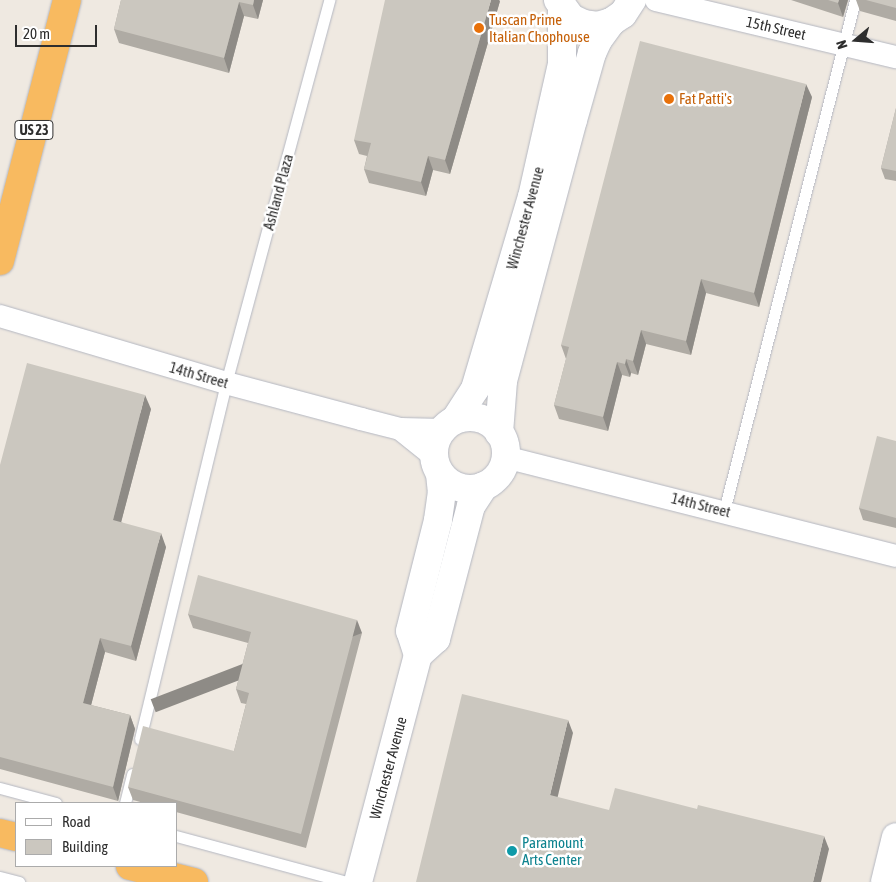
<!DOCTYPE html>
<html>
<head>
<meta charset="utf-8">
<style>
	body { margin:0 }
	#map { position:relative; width:896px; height:882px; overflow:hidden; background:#efe9e1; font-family:"Asap Condensed",sans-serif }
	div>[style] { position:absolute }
	.roads { filter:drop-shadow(0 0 1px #b4b7c1) drop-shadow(0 0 1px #b4b7c1) }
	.service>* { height:11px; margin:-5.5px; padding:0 5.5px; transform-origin:5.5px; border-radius:5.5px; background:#fff }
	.minor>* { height:22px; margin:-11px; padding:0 11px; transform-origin:11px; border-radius:11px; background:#fff }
	.tertiary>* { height:28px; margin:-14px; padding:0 14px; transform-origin:14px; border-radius:14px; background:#fff }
	.secondary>* { height:28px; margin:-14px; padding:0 14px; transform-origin:14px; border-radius:14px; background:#fff }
	.secondary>.ring { margin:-14px; padding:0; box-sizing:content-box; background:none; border:28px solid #fff; border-radius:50% }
	.trunk>* { height:28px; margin:-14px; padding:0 14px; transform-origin:14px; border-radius:14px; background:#f8ba60 }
	.wall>* { inset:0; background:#afaba4 }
	.shaded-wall>* { inset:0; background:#8e8b86; transform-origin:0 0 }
	.building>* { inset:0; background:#cbc7bf }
	.dots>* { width:14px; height:14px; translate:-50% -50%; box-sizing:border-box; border:2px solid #fff; border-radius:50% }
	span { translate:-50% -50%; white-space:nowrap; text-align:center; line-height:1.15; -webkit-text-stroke:5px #fff; paint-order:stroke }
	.shield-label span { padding:1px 4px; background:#fff; border:1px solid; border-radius:4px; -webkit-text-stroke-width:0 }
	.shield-label { font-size:14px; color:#2e2e2e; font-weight:700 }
	.food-label { font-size:15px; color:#c56008 }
	.left { translate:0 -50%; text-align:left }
	.street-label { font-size:15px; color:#2e2e2e }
	.culture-label { font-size:15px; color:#0d838f }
	.legend { position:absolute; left:15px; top:802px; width:162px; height:65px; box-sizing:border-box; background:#fff; border:1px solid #ababab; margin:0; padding:6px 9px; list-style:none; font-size:15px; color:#2e2e2e }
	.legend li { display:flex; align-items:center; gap:10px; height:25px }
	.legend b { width:25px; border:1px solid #ababab }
	.north { position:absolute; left:831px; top:15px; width:50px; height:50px; -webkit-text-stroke:4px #fff; paint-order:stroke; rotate:252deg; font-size:14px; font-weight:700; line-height:20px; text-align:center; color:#2e2e2e }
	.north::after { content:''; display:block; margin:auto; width:18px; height:22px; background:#2e2e2e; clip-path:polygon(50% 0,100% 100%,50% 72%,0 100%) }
	.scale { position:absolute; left:15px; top:25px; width:82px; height:22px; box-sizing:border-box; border:2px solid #2e2e2e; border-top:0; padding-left:6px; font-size:15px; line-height:18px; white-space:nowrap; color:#2e2e2e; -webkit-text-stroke:4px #fff; paint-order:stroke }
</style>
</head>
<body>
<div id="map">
	<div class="roads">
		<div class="service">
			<div style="left:724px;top:511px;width:528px;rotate:-75.62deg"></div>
			<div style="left:140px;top:739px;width:366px;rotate:-76.4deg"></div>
			<div style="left:226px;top:383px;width:397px;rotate:-74.9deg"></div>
			<div style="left:0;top:788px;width:58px;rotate:15deg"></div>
			<div style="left:125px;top:803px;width:30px;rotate:-76deg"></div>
			<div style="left:176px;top:836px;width:176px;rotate:15.1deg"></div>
			<div style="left:0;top:877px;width:20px;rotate:15deg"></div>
		</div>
		<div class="minor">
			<div style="left:656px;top:0;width:247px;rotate:13.4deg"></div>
			<div style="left:0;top:316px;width:236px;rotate:16.5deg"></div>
			<div style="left:226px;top:383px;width:140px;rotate:14.9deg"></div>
			<div style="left:361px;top:419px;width:40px;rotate:14.4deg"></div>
			<div style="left:400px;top:429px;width:43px;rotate:1.3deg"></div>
			<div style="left:400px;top:429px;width:43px;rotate:38.5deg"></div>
			<div style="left:505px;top:457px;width:403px;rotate:14.2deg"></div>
		</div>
		<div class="tertiary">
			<div style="left:885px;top:882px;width:46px;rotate:-76.3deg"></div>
		</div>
		<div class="secondary">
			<div style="left:558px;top:0;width:22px;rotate:54deg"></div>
			<div style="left:571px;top:18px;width:14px;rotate:25deg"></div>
			<div style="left:584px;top:24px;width:14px;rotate:8deg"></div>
			<div style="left:598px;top:26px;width:14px;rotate:-17deg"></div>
			<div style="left:611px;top:22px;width:14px;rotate:-34deg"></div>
			<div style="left:623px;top:14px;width:17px;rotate:-57deg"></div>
			<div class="ring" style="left:434px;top:417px;width:44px;height:44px"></div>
			<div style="left:455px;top:420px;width:37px;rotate:-57deg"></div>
			<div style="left:475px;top:389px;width:200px;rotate:-73.5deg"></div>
			<div style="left:532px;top:197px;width:136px;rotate:-77.3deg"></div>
			<div style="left:562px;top:64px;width:56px;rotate:-90deg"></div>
			<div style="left:499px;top:433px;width:52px;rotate:-85.6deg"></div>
			<div style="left:503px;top:381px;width:270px;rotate:-75deg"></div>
			<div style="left:573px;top:120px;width:70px;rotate:-74.2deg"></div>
			<div style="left:592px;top:53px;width:14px;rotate:-65deg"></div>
			<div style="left:598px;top:40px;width:22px;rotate:-54deg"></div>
			<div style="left:418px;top:655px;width:24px;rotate:-42deg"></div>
			<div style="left:436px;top:639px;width:138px;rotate:-75.3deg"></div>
			<div style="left:471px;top:506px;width:24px;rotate:-57deg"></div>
			<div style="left:358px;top:882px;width:235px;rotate:-75.2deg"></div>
			<div style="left:418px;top:655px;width:25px;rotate:-108deg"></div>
			<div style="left:410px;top:631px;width:114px;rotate:-75.8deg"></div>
			<div style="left:438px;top:520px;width:27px;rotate:-82deg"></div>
			<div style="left:442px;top:493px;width:20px;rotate:-96deg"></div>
		</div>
		<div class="trunk">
			<div style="left:0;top:261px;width:269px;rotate:-75.6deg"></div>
			<div style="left:0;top:833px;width:16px;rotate:14deg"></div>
			<div style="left:130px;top:866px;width:66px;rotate:14deg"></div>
		</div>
	</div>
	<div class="wall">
		<div style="clip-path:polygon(121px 0,263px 0,258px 19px,244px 16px,229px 73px,119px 43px,114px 29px)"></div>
		<div style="clip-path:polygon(791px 0,848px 0,843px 17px)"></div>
		<div style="clip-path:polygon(856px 0,896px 0,896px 21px,860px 11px)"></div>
		<div style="clip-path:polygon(500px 1px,450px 174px,433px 170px,426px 196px,369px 183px,364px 169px,367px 156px,359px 154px,354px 140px)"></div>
		<div style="clip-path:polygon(812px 97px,759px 307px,706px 293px,691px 355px,646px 344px,638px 375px,631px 373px,630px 377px,622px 375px,608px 431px,559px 419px,554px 405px,566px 359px,561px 345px)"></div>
		<div style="clip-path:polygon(896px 108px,896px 181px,885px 179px,881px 168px)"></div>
		<div style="clip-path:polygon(151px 409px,121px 522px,166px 547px,136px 661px,105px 652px,91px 705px,130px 715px,135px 729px,118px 801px,0 769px,0 465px)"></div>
		<div style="clip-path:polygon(896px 441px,896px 528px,863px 520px,859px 508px)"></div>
		<div style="clip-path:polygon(188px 614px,362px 633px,306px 848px,176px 812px,176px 803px,144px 803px,133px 800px,128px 787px,234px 751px,246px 704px,241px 703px,236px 689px,248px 643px,193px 628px)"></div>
	</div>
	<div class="shaded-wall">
		<div style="clip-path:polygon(254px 0,263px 0,258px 19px,253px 5px)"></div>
		<div style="clip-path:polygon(491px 0,499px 0,500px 1px,450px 174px,445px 160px)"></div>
		<div style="clip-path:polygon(839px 0,848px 0,843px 17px,838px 3px)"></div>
		<div style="clip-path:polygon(239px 2px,244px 16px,229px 73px,224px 58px)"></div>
		<div style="clip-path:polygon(806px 84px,812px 97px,759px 307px,754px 293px)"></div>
		<div style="clip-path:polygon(428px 156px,433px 170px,426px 196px,421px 182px)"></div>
		<div style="clip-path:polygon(701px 279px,706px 293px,691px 355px,686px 341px)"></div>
		<div style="clip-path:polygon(641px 330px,646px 344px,638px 375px,633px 361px)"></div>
		<div style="clip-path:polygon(626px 359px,631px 373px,630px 377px,625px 364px)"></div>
		<div style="clip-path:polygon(617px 362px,622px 375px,608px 431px,603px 417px)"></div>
		<div style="clip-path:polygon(145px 395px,151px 409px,118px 534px,113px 520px)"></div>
		<div style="clip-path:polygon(161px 533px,166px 547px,136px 661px,131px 646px)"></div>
		<div style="left:357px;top:620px;width:14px;height:221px;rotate:69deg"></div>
		<div style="clip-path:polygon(100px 638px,105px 652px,88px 717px,83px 703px)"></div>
		<div style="clip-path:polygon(130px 715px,135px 729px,118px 801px,113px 787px)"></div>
		<div style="clip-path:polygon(568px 720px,573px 733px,555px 808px,550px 795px)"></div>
		<div style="clip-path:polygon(824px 836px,829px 849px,821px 882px,813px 882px)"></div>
	</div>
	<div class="building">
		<div style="clip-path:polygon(121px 0,254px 0,253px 5px,239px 2px,224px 58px,114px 29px)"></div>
		<div style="clip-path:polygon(385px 0,491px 0,445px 160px,428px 156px,421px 182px,364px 169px,371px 143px,354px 140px)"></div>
		<div style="clip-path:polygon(828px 0,839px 0,838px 3px)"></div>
		<div style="clip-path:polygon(866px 0,896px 0,896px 8px)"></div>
		<div style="clip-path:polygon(640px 41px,806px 84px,754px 293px,701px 279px,686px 341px,641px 330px,633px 361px,626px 359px,625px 364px,617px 362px,603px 417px,554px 405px,569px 347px,561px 345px)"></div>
		<div style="clip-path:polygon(896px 108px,896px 171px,881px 168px)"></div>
		<div style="clip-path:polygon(27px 363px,145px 395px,113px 520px,161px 533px,131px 646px,100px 638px,83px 703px,130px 715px,113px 787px,0 757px,0 465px)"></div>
		<div style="clip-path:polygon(877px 436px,896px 441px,896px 518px,859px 508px)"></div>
		<div style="clip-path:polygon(198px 575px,357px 620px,301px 834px,128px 787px,143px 726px,234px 751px,249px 693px,236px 689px,251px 632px,188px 614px)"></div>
		<div style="clip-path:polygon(462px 694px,568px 720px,550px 795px,609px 810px,615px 788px,697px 809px,698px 805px,824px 836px,813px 882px,416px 882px)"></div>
	</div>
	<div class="dots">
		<div style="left:479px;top:28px;background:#e8710a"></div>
		<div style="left:669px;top:99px;background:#e8710a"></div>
		<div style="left:512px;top:851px;background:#0f9aa8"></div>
	</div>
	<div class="shield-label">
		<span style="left:34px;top:130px">US 23</span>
	</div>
	<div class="food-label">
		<span class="left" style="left:489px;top:28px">Tuscan Prime<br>Italian Chophouse</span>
		<span class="left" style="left:679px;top:99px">Fat Patti's</span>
	</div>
	<div class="street-label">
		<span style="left:776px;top:28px;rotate:13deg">15th Street</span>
		<span style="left:278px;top:192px;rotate:-75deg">Ashland Plaza</span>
		<span style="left:525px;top:218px;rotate:-75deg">Winchester Avenue</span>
		<span style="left:199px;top:375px;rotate:16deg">14th Street</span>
		<span style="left:701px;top:505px;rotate:14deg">14th Street</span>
		<span style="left:388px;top:768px;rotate:-75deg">Winchester Avenue</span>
	</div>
	<div class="culture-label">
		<span class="left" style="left:522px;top:851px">Paramount<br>Arts Center</span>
	</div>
	<ul class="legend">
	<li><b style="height:6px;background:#fff"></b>Road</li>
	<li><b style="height:14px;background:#cbc7bf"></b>Building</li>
	</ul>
	<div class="north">N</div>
	<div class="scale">20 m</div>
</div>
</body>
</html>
